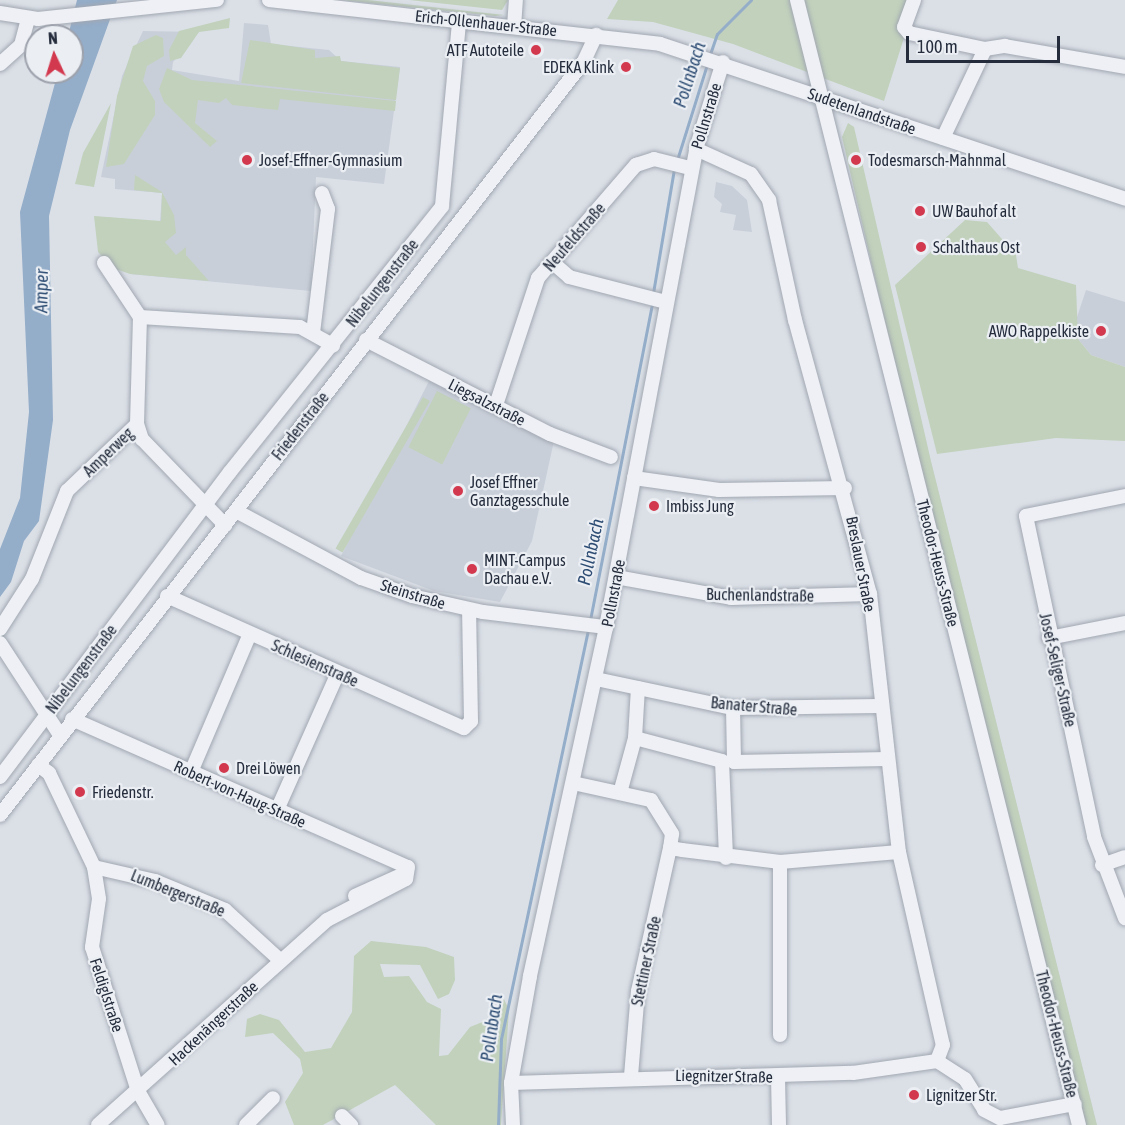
<!DOCTYPE html>
<html>
<head>
<meta charset="utf-8">
<style>
	body { margin:0 }
	#map { position:relative; width:1125px; height:1125px; overflow:hidden; background:#dbe0e7; font-family:"Asap Condensed",sans-serif }
	div>[style] { position:absolute }
	.built>* { inset:0; background:#c9cfd9 }
	.green>* { inset:0; background:#c1d1bc; transform-origin:0 0 }
	.water>* { inset:0; background:#94adc9 }
	.stream>* { height:3px; margin:-1.5px; padding:0 1.5px; transform-origin:1.5px; border-radius:1.5px; background:#94adc9 }
	.roads { filter:drop-shadow(0 0 2px #a1a7b1) drop-shadow(0 0 2px #a1a7b1) }
	.minor>* { height:14px; margin:-7px; padding:0 7px; transform-origin:7px; border-radius:7px; background:#eef0f5 }
	.dots>* { width:16px; height:16px; translate:-50% -50%; box-sizing:border-box; border:3px solid #ebeff4; border-radius:50% }
	span { translate:-50% -50%; white-space:nowrap; text-align:center; line-height:1.15; -webkit-text-stroke:4.5px #ebeff4; paint-order:stroke }
	.street-label { font-size:16px; color:#252d3d }
	.poi-label { font-size:16px; color:#252d3d }
	.right { translate:-100% -50%; text-align:right }
	.left { translate:0 -50%; text-align:left }
	.water-label { font-size:18px; color:#2d4c73; font-style:italic }
	.north { position:absolute; left:24px; top:24px; width:60px; height:60px; box-sizing:border-box; background:#ebeff4; border:2px solid #9ca1ab; border-radius:50%; rotate:356deg; font-size:16px; font-weight:700; line-height:24px; text-align:center; color:#252d3d }
	.north::after { content:''; display:block; margin:auto; width:21px; height:27px; background:#d3394e; clip-path:polygon(50% 0,100% 100%,50% 72%,0 100%) }
	.scale { position:absolute; left:906px; top:36px; width:154px; height:27px; box-sizing:border-box; border:3px solid #252d3d; border-top:0; padding-left:8px; font-size:18px; line-height:21px; white-space:nowrap; color:#252d3d; -webkit-text-stroke:4px #ebeff4; paint-order:stroke }
</style>
</head>
<body>
<div id="map">
	<div class="built">
		<div style="clip-path:polygon(244px 23px,268px 25px,271px 44px,329px 50px,341px 61px,400px 67px,384px 184px,316px 177px,311px 291px,130px 274px,103px 217px,160px 222px,162px 193px,115px 189px,115px 179px,101px 177px,122px 76px,143px 31px,199px 32px,173px 62px,172px 70px,239px 81px)"></div>
		<div style="clip-path:polygon(716px 182px,732px 186px,747px 200px,752px 232px,733px 230px,736px 215px,720px 212px,722px 204px,714px 197px)"></div>
		<div style="clip-path:polygon(1086px 290px,1125px 302px,1125px 367px,1091px 355px,1078px 339px,1075px 323px)"></div>
		<div style="clip-path:polygon(429px 381px,554px 441px,532px 541px,500px 602px,434px 591px,341px 556px)"></div>
	</div>
	<div class="green">
		<div style="clip-path:polygon(341px 0,368px 0,504px 15px,495px 16px)"></div>
		<div style="clip-path:polygon(409px 0,508px 0,502px 10px)"></div>
		<div style="clip-path:polygon(618px 0,916px 0,884px 101px,733px 44px,653px 22px,607px 19px)"></div>
		<div style="clip-path:polygon(230px 18px,229px 28px,199px 32px,181px 58px,170px 61px,169px 50px,179px 31px)"></div>
		<div style="clip-path:polygon(156px 35px,163px 38px,164px 56px,147px 66px,143px 81px,155px 101px,155px 115px,124px 164px,106px 167px,117px 96px,133px 46px)"></div>
		<div style="clip-path:polygon(250px 40px,315px 50px,315px 58px,340px 56px,341px 61px,400px 68px,396px 100px,241px 83px)"></div>
		<div style="clip-path:polygon(167px 68px,192px 80px,396px 101px,395px 111px,280px 99px,278px 110px,232px 105px,226px 98px,219px 103px,198px 100px,195px 123px,217px 141px,210px 147px,164px 102px,159px 89px)"></div>
		<div style="clip-path:polygon(111px 103px,94px 187px,75px 184px,83px 153px)"></div>
		<div style="clip-path:polygon(848px 123px,854px 127px,931px 461px,1097px 1125px,1086px 1125px,885px 322px,842px 137px)"></div>
		<div style="clip-path:polygon(135px 175px,162px 192px,174px 215px,176px 233px,165px 242px,176px 255px,186px 247px,186px 255px,209px 281px,130px 274px,113px 268px,98px 252px,94px 216px,161px 221px,162px 193px,134px 190px)"></div>
		<div style="clip-path:polygon(965px 220px,987px 222px,1016px 255px,1018px 268px,1076px 285px,1078px 339px,1091px 355px,1125px 367px,1125px 441px,1056px 438px,937px 454px,895px 285px)"></div>
		<div style="left:437px;top:391px;width:38px;height:63px;rotate:27deg"></div>
		<div style="left:423px;top:397px;width:8px;height:175px;rotate:30deg"></div>
		<div style="clip-path:polygon(371px 941px,426px 947px,454px 957px,455px 980px,449px 994px,438px 999px,420px 965px,380px 964px,384px 977px,409px 976px,427px 1002px,441px 1009px,439px 1056px,448px 1055px,470px 1027px,490px 1019px,504px 999px,509px 1010px,501px 1125px,436px 1125px,395px 1085px,323px 1125px,294px 1125px,285px 1102px,303px 1073px,300px 1059px,273px 1033px,245px 1037px,247px 1019px,260px 1014px,279px 1020px,305px 1052px,331px 1048px,352px 1012px,354px 956px)"></div>
	</div>
	<div class="water">
		<div style="clip-path:polygon(77px 0,117px 0,70px 130px,49px 216px,53px 420px,39px 521px,24px 541px,11px 582px,0 597px,0 549px,20px 498px,29px 412px,20px 212px,58px 72px,72px 72px,72px 36px,68px 36px)"></div>
	</div>
	<div class="stream">
		<div style="left:709px;top:57px;width:24px;rotate:-71deg"></div>
		<div style="left:717px;top:34px;width:48px;rotate:-45deg"></div>
		<div style="left:677px;top:160px;width:101px;rotate:-72.6deg"></div>
		<div style="left:653px;top:293px;width:126px;rotate:-80.4deg"></div>
		<div style="left:590px;top:620px;width:323px;rotate:-78.9deg"></div>
		<div style="left:498px;top:1125px;width:86px;rotate:-88deg"></div>
		<div style="left:501px;top:1039px;width:419px;rotate:-78deg"></div>
	</div>
	<div class="roads">
		<div class="minor">
			<div style="left:269px;top:0;width:393px;rotate:6.4deg"></div>
			<div style="left:660px;top:44px;width:490px;rotate:18.4deg"></div>
			<div style="left:797px;top:0;width:1160px;rotate:75.93deg"></div>
			<div style="left:914px;top:0;width:29px;rotate:110deg"></div>
			<div style="left:904px;top:27px;width:8px;rotate:50deg"></div>
			<div style="left:909px;top:33px;width:78px;rotate:11.9deg"></div>
			<div style="left:0;top:13px;width:38px;rotate:9deg"></div>
			<div style="left:38px;top:19px;width:180px;rotate:-6.1deg"></div>
			<div style="left:514px;top:27px;width:27px;rotate:-86deg"></div>
			<div style="left:0;top:64px;width:28px;rotate:-42deg"></div>
			<div style="left:21px;top:45px;width:27px;rotate:-75deg"></div>
			<div style="left:943px;top:138px;width:98px;rotate:-64.7deg"></div>
			<div style="left:985px;top:49px;width:20px;rotate:-9deg"></div>
			<div style="left:1005px;top:46px;width:122px;rotate:9.9deg"></div>
			<div style="left:696px;top:149px;width:60px;rotate:24.4deg"></div>
			<div style="left:751px;top:174px;width:32px;rotate:55deg"></div>
			<div style="left:769px;top:200px;width:123px;rotate:77.8deg"></div>
			<div style="left:795px;top:320px;width:284px;rotate:74.7deg"></div>
			<div style="left:870px;top:594px;width:260px;rotate:83.6deg"></div>
			<div style="left:899px;top:852px;width:198px;rotate:77.2deg"></div>
			<div style="left:943px;top:1045px;width:17px;rotate:111deg"></div>
			<div style="left:552px;top:262px;width:23px;rotate:41deg"></div>
			<div style="left:569px;top:277px;width:100px;rotate:14.5deg"></div>
			<div style="left:140px;top:317px;width:160px;rotate:3.6deg"></div>
			<div style="left:300px;top:327px;width:38px;rotate:29deg"></div>
			<div style="left:313px;top:333px;width:125px;rotate:-83.1deg"></div>
			<div style="left:328px;top:209px;width:17px;rotate:-111deg"></div>
			<div style="left:366px;top:340px;width:207px;rotate:27.1deg"></div>
			<div style="left:550px;top:434px;width:65px;rotate:20.7deg"></div>
			<div style="left:496px;top:405px;width:134px;rotate:-71.7deg"></div>
			<div style="left:538px;top:278px;width:150px;rotate:-49.1deg"></div>
			<div style="left:636px;top:165px;width:19px;rotate:-18deg"></div>
			<div style="left:654px;top:159px;width:38px;rotate:14deg"></div>
			<div style="left:137px;top:424px;width:16px;rotate:72deg"></div>
			<div style="left:142px;top:439px;width:120px;rotate:46deg"></div>
			<div style="left:634px;top:478px;width:86px;rotate:8deg"></div>
			<div style="left:719px;top:490px;width:126px;rotate:-0.9deg"></div>
			<div style="left:1125px;top:496px;width:101px;rotate:168.6deg"></div>
			<div style="left:1026px;top:516px;width:328px;rotate:78deg"></div>
			<div style="left:1094px;top:837px;width:87px;rotate:69.1deg"></div>
			<div style="left:236px;top:511px;width:142px;rotate:28.2deg"></div>
			<div style="left:361px;top:578px;width:54px;rotate:19.4deg"></div>
			<div style="left:412px;top:596px;width:73px;rotate:12.7deg"></div>
			<div style="left:483px;top:612px;width:124px;rotate:7deg"></div>
			<div style="left:616px;top:577px;width:117px;rotate:10.3deg"></div>
			<div style="left:731px;top:598px;width:139px;rotate:-1.6deg"></div>
			<div style="left:167px;top:596px;width:325px;rotate:24deg"></div>
			<div style="left:464px;top:728px;width:10px;rotate:-45deg"></div>
			<div style="left:471px;top:721px;width:111px;rotate:-91deg"></div>
			<div style="left:0;top:629px;width:59px;rotate:-57.4deg"></div>
			<div style="left:32px;top:579px;width:95px;rotate:-68.3deg"></div>
			<div style="left:67px;top:491px;width:97px;rotate:-43.7deg"></div>
			<div style="left:137px;top:424px;width:107px;rotate:-88.4deg"></div>
			<div style="left:140px;top:317px;width:65px;rotate:-123.7deg"></div>
			<div style="left:1049px;top:638px;width:77px;rotate:-11.2deg"></div>
			<div style="left:0;top:643px;width:110px;rotate:56.9deg"></div>
			<div style="left:596px;top:679px;width:140px;rotate:12deg"></div>
			<div style="left:733px;top:708px;width:146px;rotate:-0.8deg"></div>
			<div style="left:733px;top:708px;width:54px;rotate:88.9deg"></div>
			<div style="left:734px;top:762px;width:153px;rotate:-1.1deg"></div>
			<div style="left:72px;top:719px;width:367px;rotate:23.8deg"></div>
			<div style="left:408px;top:867px;width:12px;rotate:99deg"></div>
			<div style="left:406px;top:879px;width:89px;rotate:152.6deg"></div>
			<div style="left:327px;top:920px;width:307px;rotate:138.2deg"></div>
			<div style="left:635px;top:738px;width:90px;rotate:14.8deg"></div>
			<div style="left:722px;top:761px;width:97px;rotate:87.6deg"></div>
			<div style="left:38px;top:765px;width:14px;rotate:36deg"></div>
			<div style="left:49px;top:773px;width:104px;rotate:64.4deg"></div>
			<div style="left:94px;top:867px;width:32px;rotate:81deg"></div>
			<div style="left:99px;top:899px;width:49px;rotate:98.3deg"></div>
			<div style="left:92px;top:947px;width:151px;rotate:72.3deg"></div>
			<div style="left:138px;top:1091px;width:39px;rotate:60deg"></div>
			<div style="left:191px;top:772px;width:150px;rotate:-66.9deg"></div>
			<div style="left:0;top:777px;width:382px;rotate:-53deg"></div>
			<div style="left:230px;top:472px;width:340px;rotate:-51.4deg"></div>
			<div style="left:442px;top:206px;width:185px;rotate:-84.7deg"></div>
			<div style="left:573px;top:783px;width:80px;rotate:12.3deg"></div>
			<div style="left:651px;top:800px;width:40px;rotate:58deg"></div>
			<div style="left:672px;top:834px;width:14px;rotate:98deg"></div>
			<div style="left:670px;top:848px;width:12px;rotate:9deg"></div>
			<div style="left:682px;top:850px;width:99px;rotate:7deg"></div>
			<div style="left:780px;top:862px;width:119px;rotate:-4.8deg"></div>
			<div style="left:620px;top:793px;width:57px;rotate:-74.7deg"></div>
			<div style="left:635px;top:738px;width:50px;rotate:-86.6deg"></div>
			<div style="left:277px;top:810px;width:150px;rotate:-66deg"></div>
			<div style="left:0;top:815px;width:954px;rotate:-52.24deg"></div>
			<div style="left:584px;top:61px;width:29px;rotate:-65deg"></div>
			<div style="left:1102px;top:865px;width:24px;rotate:-19deg"></div>
			<div style="left:94px;top:867px;width:63px;rotate:12.9deg"></div>
			<div style="left:155px;top:881px;width:76px;rotate:22.5deg"></div>
			<div style="left:225px;top:910px;width:74px;rotate:42.3deg"></div>
			<div style="left:355px;top:896px;width:56px;rotate:-24.3deg"></div>
			<div style="left:780px;top:1035px;width:173px;rotate:-90deg"></div>
			<div style="left:937px;top:1061px;width:33px;rotate:33deg"></div>
			<div style="left:965px;top:1079px;width:36px;rotate:58deg"></div>
			<div style="left:984px;top:1110px;width:18px;rotate:27deg"></div>
			<div style="left:1000px;top:1118px;width:76px;rotate:-10.6deg"></div>
			<div style="left:631px;top:1076px;width:85px;rotate:-85.3deg"></div>
			<div style="left:638px;top:991px;width:147px;rotate:-77.4deg"></div>
			<div style="left:778px;top:1077px;width:48px;rotate:88.8deg"></div>
			<div style="left:511px;top:1083px;width:342px;rotate:-1.7deg"></div>
			<div style="left:853px;top:1073px;width:85px;rotate:-8.1deg"></div>
			<div style="left:342px;top:1116px;width:13px;rotate:45deg"></div>
			<div style="left:246px;top:1125px;width:38px;rotate:-45deg"></div>
			<div style="left:513px;top:1125px;width:42px;rotate:-92.7deg"></div>
			<div style="left:511px;top:1083px;width:109px;rotate:-79.9deg"></div>
			<div style="left:530px;top:976px;width:357px;rotate:-77.7deg"></div>
			<div style="left:606px;top:627px;width:486px;rotate:-79.3deg"></div>
			<div style="left:696px;top:149px;width:91px;rotate:-72.8deg"></div>
		</div>
	</div>
	<div class="dots">
		<div style="left:536px;top:50px;background:#d3394e"></div>
		<div style="left:626px;top:67px;background:#d3394e"></div>
		<div style="left:247px;top:160px;background:#d3394e"></div>
		<div style="left:856px;top:160px;background:#d3394e"></div>
		<div style="left:920px;top:211px;background:#d3394e"></div>
		<div style="left:921px;top:247px;background:#d3394e"></div>
		<div style="left:1101px;top:331px;background:#d3394e"></div>
		<div style="left:458px;top:491px;background:#d3394e"></div>
		<div style="left:654px;top:506px;background:#d3394e"></div>
		<div style="left:472px;top:569px;background:#d3394e"></div>
		<div style="left:224px;top:768px;background:#d3394e"></div>
		<div style="left:80px;top:792px;background:#d3394e"></div>
		<div style="left:914px;top:1095px;background:#d3394e"></div>
	</div>
	<div class="street-label">
		<span style="left:486px;top:23px;rotate:6deg">Erich-Ollenhauer-Straße</span>
		<span style="left:862px;top:111px;rotate:19deg">Sudetenlandstraße</span>
		<span style="left:706px;top:116px;rotate:-73deg">Pollnstraße</span>
		<span style="left:574px;top:237px;rotate:-49deg">Neufeldstraße</span>
		<span style="left:382px;top:283px;rotate:-52deg">Nibelungenstraße</span>
		<span style="left:487px;top:402px;rotate:27deg">Liegsalzstraße</span>
		<span style="left:300px;top:426px;rotate:-52deg">Friedenstraße</span>
		<span style="left:108px;top:452px;rotate:-44deg">Amperweg</span>
		<span style="left:938px;top:563px;rotate:76deg">Theodor-Heuss-Straße</span>
		<span style="left:861px;top:564px;rotate:79deg">Breslauer Straße</span>
		<span style="left:613px;top:593px;rotate:-79deg">Pollnstraße</span>
		<span style="left:413px;top:594px;rotate:17deg">Steinstraße</span>
		<span style="left:760px;top:595px;rotate:1deg">Buchenlandstraße</span>
		<span style="left:315px;top:663px;rotate:24deg">Schlesienstraße</span>
		<span style="left:81px;top:669px;rotate:-53deg">Nibelungenstraße</span>
		<span style="left:1058px;top:670px;rotate:77deg">Josef-Seliger-Straße</span>
		<span style="left:754px;top:706px;rotate:5deg">Banater Straße</span>
		<span style="left:240px;top:794px;rotate:24deg">Robert-von-Haug-Straße</span>
		<span style="left:178px;top:893px;rotate:22deg">Lumbergerstraße</span>
		<span style="left:646px;top:961px;rotate:-78deg">Stettiner Straße</span>
		<span style="left:107px;top:995px;rotate:72deg">Feldiglstraße</span>
		<span style="left:213px;top:1023px;rotate:-43deg">Hackenängerstraße</span>
		<span style="left:1057px;top:1034px;rotate:76deg">Theodor-Heuss-Straße</span>
		<span style="left:724px;top:1076px;rotate:1deg">Liegnitzer Straße</span>
	</div>
	<div class="poi-label">
		<span class="right" style="left:524px;top:50px">ATF Autoteile</span>
		<span class="right" style="left:614px;top:67px">EDEKA Klink</span>
		<span class="left" style="left:259px;top:160px">Josef-Effner-Gymnasium</span>
		<span class="left" style="left:868px;top:160px">Todesmarsch-Mahnmal</span>
		<span class="left" style="left:932px;top:211px">UW Bauhof alt</span>
		<span class="left" style="left:933px;top:247px">Schalthaus Ost</span>
		<span class="right" style="left:1089px;top:331px">AWO Rappelkiste</span>
		<span class="left" style="left:470px;top:491px">Josef Effner<br>Ganztagesschule</span>
		<span class="left" style="left:666px;top:506px">Imbiss Jung</span>
		<span class="left" style="left:484px;top:569px">MINT-Campus<br>Dachau e.V.</span>
		<span class="left" style="left:236px;top:768px">Drei Löwen</span>
		<span class="left" style="left:92px;top:792px">Friedenstr.</span>
		<span class="left" style="left:926px;top:1095px">Lignitzer Str.</span>
	</div>
	<div class="water-label">
		<span style="left:690px;top:75px;rotate:-72deg">Pollnbach</span>
		<span style="left:42px;top:291px;rotate:-89deg">Amper</span>
		<span style="left:591px;top:552px;rotate:-78deg">Pollnbach</span>
		<span style="left:492px;top:1028px;rotate:-82deg">Pollnbach</span>
	</div>
	<div class="north">N</div>
	<div class="scale">100 m</div>
</div>
</body>
</html>
